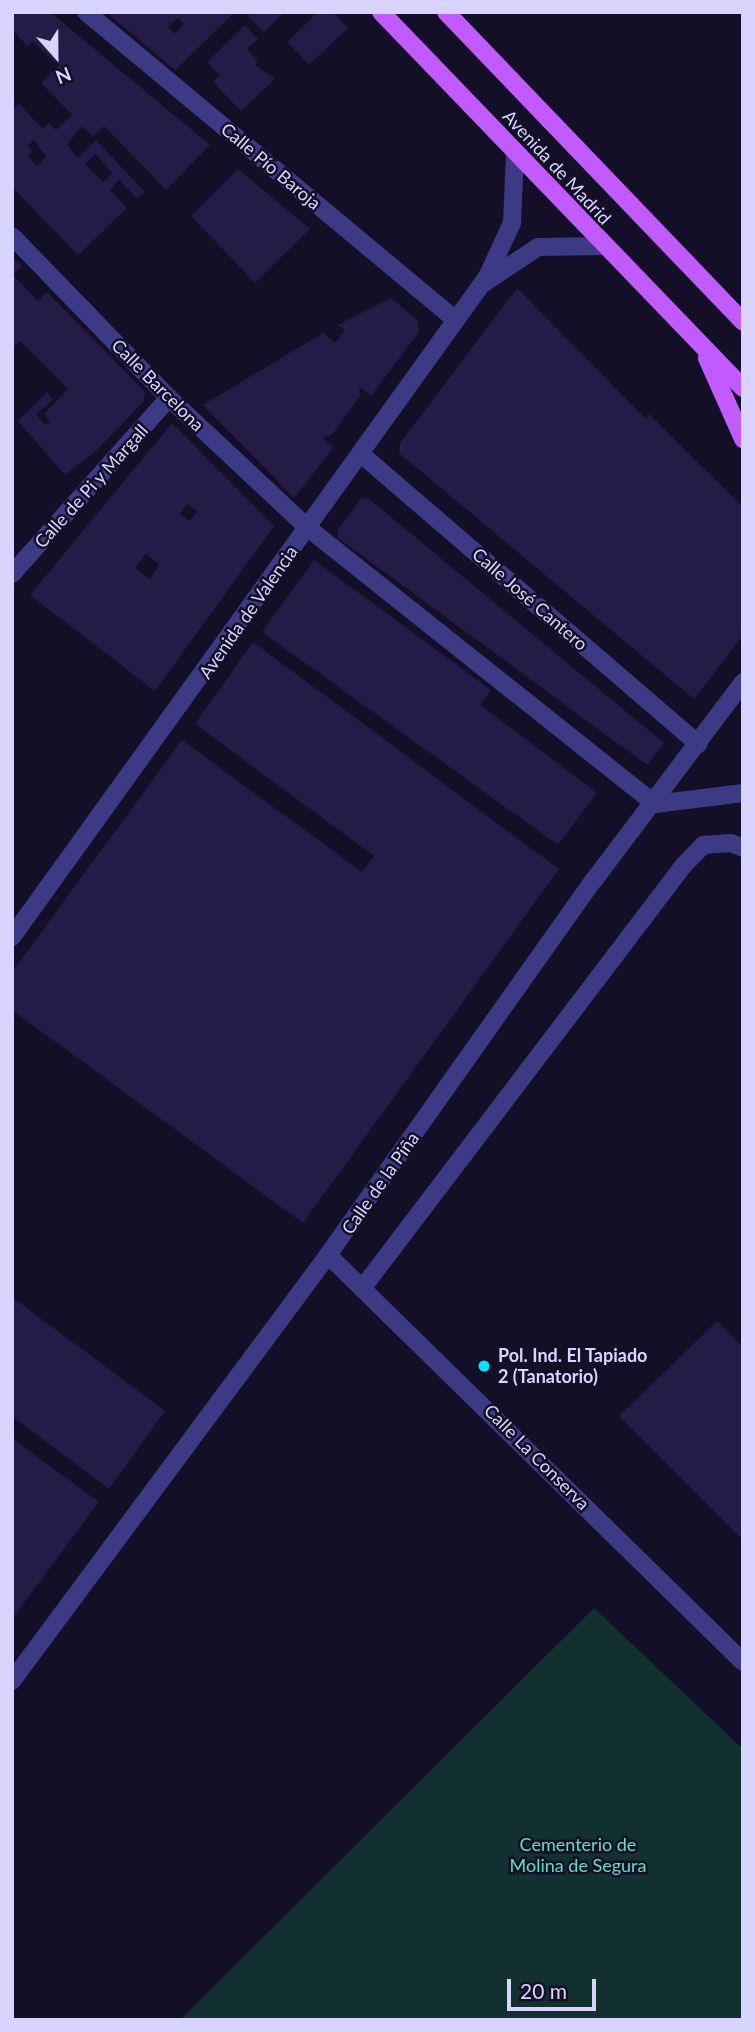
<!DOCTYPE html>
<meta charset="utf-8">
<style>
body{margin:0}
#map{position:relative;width:755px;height:2032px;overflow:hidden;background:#130f26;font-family:Lato,sans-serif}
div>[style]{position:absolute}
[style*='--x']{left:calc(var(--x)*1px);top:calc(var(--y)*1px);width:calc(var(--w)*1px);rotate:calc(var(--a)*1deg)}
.green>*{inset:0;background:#12302f}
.building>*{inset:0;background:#241b47}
.pedestrian>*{height:18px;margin:-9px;padding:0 9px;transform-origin:9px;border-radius:9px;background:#3d3a85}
.minor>*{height:18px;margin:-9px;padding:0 9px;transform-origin:9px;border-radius:9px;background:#3d3a85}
.primary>*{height:18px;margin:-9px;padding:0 9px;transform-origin:9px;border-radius:9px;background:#c25bff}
.dots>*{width:19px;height:19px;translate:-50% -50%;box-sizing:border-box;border:4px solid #130f26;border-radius:50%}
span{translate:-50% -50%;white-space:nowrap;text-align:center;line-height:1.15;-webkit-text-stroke:5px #130f26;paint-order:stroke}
.street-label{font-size:18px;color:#d9d4ff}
.poi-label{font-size:18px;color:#d9d4ff;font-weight:700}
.left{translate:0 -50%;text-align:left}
.park-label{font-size:18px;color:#5fe0c0}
.frame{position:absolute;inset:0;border:14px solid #d9d4ff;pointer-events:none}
.north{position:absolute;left:21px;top:21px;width:70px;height:70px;-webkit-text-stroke:5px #130f26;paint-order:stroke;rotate:159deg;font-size:19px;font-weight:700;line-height:28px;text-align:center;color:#d9d4ff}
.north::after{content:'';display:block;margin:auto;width:24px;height:32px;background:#d9d4ff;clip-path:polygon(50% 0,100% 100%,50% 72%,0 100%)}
.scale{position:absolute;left:507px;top:1979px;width:89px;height:32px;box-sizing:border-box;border:4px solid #d9d4ff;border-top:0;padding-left:9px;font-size:21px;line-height:24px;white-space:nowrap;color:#d9d4ff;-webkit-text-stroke:5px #130f26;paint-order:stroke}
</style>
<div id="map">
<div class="green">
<div style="clip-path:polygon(594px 1608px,743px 1749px,743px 2020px,180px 2020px)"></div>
</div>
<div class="building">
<div style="clip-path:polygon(evenodd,12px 12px,50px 12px,210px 145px,166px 190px,104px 126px,93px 137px,82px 126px,67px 145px,78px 158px,96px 140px,145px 192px,137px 198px,119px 180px,110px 190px,127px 208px,78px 255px,12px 187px,12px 110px,19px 104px,43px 129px,49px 123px,56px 130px,72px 115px,41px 83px,59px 65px,32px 41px,27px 46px,12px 29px,12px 12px,34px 140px,46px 157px,37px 166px,28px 156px,33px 152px,27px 146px,34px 140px,12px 12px,95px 154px,113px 173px,103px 182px,85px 164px,95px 154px)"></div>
<div style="clip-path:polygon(evenodd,106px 12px,232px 12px,233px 14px,175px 70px,106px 12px,178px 18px,184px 24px,175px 34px,168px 27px,178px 18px)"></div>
<div style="clip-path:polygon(251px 12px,285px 12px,264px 32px,248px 16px)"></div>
<div style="clip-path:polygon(318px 12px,333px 12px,348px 28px,309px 65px,287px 42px)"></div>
<div style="clip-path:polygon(245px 25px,258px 39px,247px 49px,258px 61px,255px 65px,275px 79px,241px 111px,213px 82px,220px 75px,207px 62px)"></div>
<div style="clip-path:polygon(238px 169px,310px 229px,255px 283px,191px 216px)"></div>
<div style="clip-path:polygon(12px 256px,22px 266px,13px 275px,38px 301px,47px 292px,145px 392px,144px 401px,97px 450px,65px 475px,18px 421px,47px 392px,53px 400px,36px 414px,45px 425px,50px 422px,44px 414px,68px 389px,20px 341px,12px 348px)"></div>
<div style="clip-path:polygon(517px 288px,646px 419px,649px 414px,743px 507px,743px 635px,694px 699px,399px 453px,400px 443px)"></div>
<div style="clip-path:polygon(391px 298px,418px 321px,419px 332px,371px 396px,359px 387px,360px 396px,332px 435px,322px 438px,334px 447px,294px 498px,203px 405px,323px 333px,335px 343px,345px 330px,338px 325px)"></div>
<div style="clip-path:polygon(evenodd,172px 423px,274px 526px,155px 691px,30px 595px,172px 423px,187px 504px,197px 511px,190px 521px,180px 514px,187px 504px,172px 423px,146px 553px,159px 565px,150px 579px,135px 568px,146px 553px)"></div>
<div style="clip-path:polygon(368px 498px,664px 743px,647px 765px,338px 538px,337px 531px,361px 499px)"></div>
<div style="clip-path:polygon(314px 560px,491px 690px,480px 705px,597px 793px,558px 845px,262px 632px)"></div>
<div style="clip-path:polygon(253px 642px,559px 869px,303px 1223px,12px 1010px,12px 972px,182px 740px,362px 872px,374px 856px,195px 724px)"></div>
<div style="clip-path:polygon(12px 1297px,165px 1411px,109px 1489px,12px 1416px)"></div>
<div style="clip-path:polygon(717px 1321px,743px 1347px,743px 1540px,619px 1416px)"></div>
<div style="clip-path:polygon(12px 1438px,99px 1502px,12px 1619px)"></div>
</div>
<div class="pedestrian">
<div style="--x:308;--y:528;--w:443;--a:38.5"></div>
</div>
<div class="minor">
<div style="--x:86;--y:12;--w:481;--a:39.8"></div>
<div style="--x:12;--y:236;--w:226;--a:45.9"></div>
<div style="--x:169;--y:398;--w:190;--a:43.1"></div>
<div style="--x:484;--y:283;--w:65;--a:-33.7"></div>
<div style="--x:538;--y:247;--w:65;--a:-0.9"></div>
<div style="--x:361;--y:454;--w:445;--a:40.7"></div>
<div style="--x:12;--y:574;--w:236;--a:-48.3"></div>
<div style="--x:655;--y:804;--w:89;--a:-7.1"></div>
<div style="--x:12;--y:937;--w:813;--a:-54.26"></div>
<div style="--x:487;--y:277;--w:60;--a:-65.2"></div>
<div style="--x:512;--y:223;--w:70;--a:-87.5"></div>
<div style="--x:328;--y:1255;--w:581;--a:44.44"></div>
<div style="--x:364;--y:1286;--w:527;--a:-52.78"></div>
<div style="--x:683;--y:866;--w:29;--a:-46"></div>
<div style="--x:703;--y:845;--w:28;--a:-4"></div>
<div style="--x:731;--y:843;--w:13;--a:23"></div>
<div style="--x:12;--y:1681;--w:530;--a:-53.43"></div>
<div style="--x:328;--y:1255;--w:460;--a:-54.7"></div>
<div style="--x:594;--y:880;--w:248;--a:-53"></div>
</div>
<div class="primary">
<div style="--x:381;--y:12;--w:522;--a:46.09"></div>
<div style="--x:446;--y:12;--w:429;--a:46.2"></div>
<div style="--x:707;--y:358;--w:89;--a:66"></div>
</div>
<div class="dots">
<div style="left:484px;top:1366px;background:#00e5ff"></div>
</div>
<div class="street-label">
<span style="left:271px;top:166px;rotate:40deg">Calle Pío Baroja</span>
<span style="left:557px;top:167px;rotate:47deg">Avenida de Madrid</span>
<span style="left:158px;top:385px;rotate:45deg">Calle Barcelona</span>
<span style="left:91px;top:486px;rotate:-48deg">Calle de Pi y Margall</span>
<span style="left:530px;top:599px;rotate:41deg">Calle José Cantero</span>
<span style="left:248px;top:612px;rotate:-55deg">Avenida de Valencia</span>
<span style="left:380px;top:1183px;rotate:-55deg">Calle de la Piña</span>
<span style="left:537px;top:1457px;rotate:45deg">Calle La Conserva</span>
</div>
<div class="poi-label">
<span class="left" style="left:498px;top:1366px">Pol. Ind. El Tapiado<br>2 (Tanatorio)</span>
</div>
<div class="park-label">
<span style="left:578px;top:1855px">Cementerio de<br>Molina de Segura</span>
</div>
<div class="frame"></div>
<div class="north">N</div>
<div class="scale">20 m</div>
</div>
